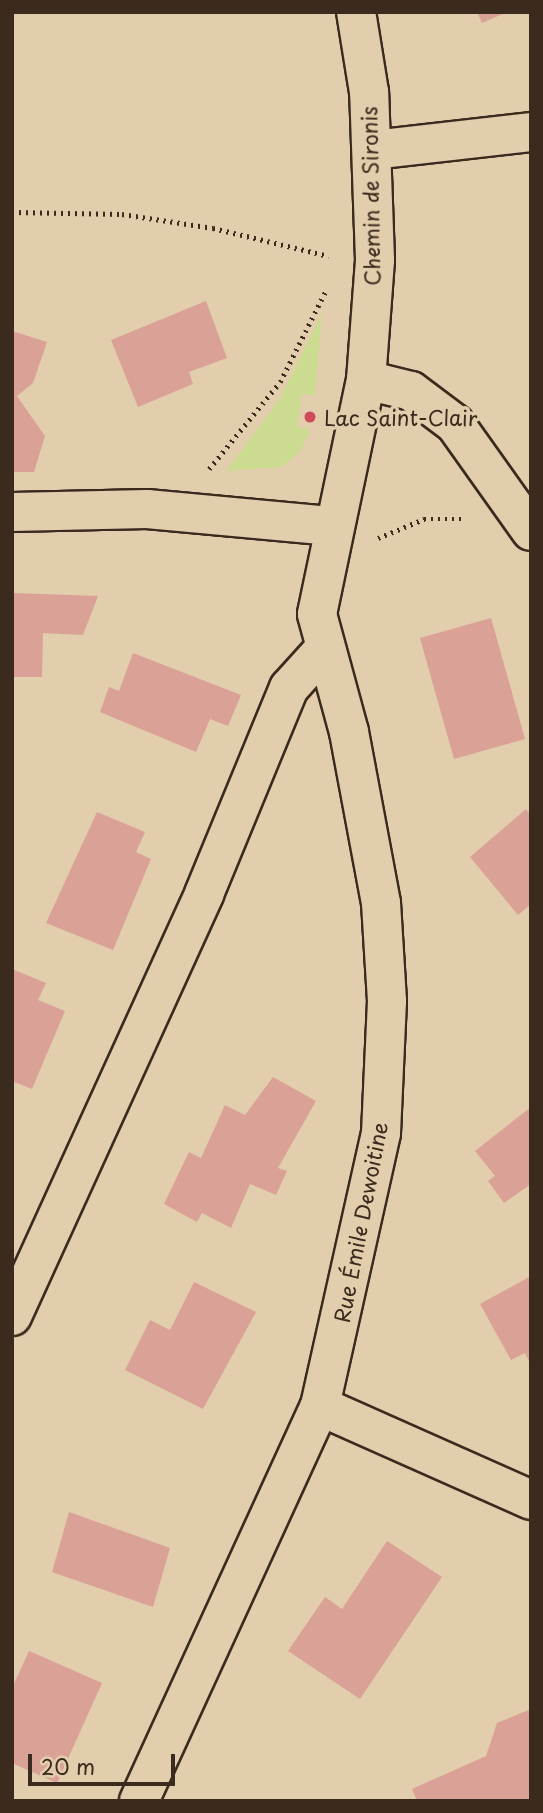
<!DOCTYPE html>
<meta charset="utf-8">
<style>
body{margin:0}
#map{position:relative;width:543px;height:1813px;overflow:hidden;background:#e2cdac;font-family:"Playpen Sans",sans-serif}
div>[style]{position:absolute}
[style*='--x']{left:calc(var(--x)*1px);top:calc(var(--y)*1px);width:calc(var(--w)*1px);rotate:calc(var(--a)*1deg)}
.green>*{inset:0;background:#cbdc90}
.building>*{inset:0;background:#daa197}
.path>*{height:4.5px;margin-top:-2.25px;transform-origin:0;background:repeating-linear-gradient(90deg,#3b2a1e 0 2px,transparent 0 7px)}
.roads{filter:drop-shadow(2px 0 #3b2a1e) drop-shadow(-2px 0 #3b2a1e) drop-shadow(0 2px #3b2a1e) drop-shadow(0 -2px #3b2a1e)}
.minor>*{height:38px;margin:-19px;padding:0 19px;transform-origin:19px;border-radius:19px;background:#e2cdac}
.dots>*{width:19px;height:19px;translate:-50% -50%;box-sizing:border-box;border:4px solid #e2cdac;border-radius:50%}
span{translate:-50% -50%;white-space:nowrap;text-align:center;line-height:1.15;-webkit-text-stroke:7px #e2cdac;paint-order:stroke}
.street-label{font-size:21px;color:#3b2a1e}
.poi-label{font-size:21px;color:#3b2a1e}
.left{translate:0 -50%;text-align:left}
.frame{position:absolute;inset:0;border:14px solid #3b2a1e;pointer-events:none}
.scale{position:absolute;left:28px;top:1754px;width:147px;height:32px;box-sizing:border-box;border:4px solid #3b2a1e;border-top:0;padding-left:9px;font-size:21px;line-height:24px;white-space:nowrap;color:#3b2a1e;-webkit-text-stroke:5px #e2cdac;paint-order:stroke}
</style>
<div id="map">
<div class="green">
<div style="clip-path:polygon(322px 313px,315px 395px,302px 394px,297px 427px,310px 430px,300px 452px,281px 467px,226px 471px,280px 399px)"></div>
</div>
<div class="building">
<div style="clip-path:polygon(477px 12px,507px 12px,482px 23px)"></div>
<div style="clip-path:polygon(206px 301px,227px 358px,189px 372px,193px 384px,138px 407px,111px 340px)"></div>
<div style="clip-path:polygon(12px 331px,47px 342px,33px 383px,17px 396px,45px 436px,34px 472px,12px 472px)"></div>
<div style="clip-path:polygon(12px 593px,98px 596px,83px 635px,43px 633px,42px 677px,12px 677px)"></div>
<div style="clip-path:polygon(491px 618px,525px 739px,454px 759px,420px 638px)"></div>
<div style="clip-path:polygon(133px 653px,241px 695px,228px 726px,210px 719px,196px 752px,100px 712px,109px 687px,119px 691px)"></div>
<div style="clip-path:polygon(526px 809px,531px 816px,531px 904px,518px 915px,470px 857px)"></div>
<div style="clip-path:polygon(97px 812px,145px 832px,136px 852px,151px 859px,113px 950px,46px 923px)"></div>
<div style="clip-path:polygon(12px 969px,46px 983px,38px 1000px,65px 1011px,32px 1089px,12px 1081px)"></div>
<div style="clip-path:polygon(273px 1077px,316px 1101px,278px 1168px,287px 1171px,276px 1195px,250px 1184px,231px 1228px,202px 1213px,197px 1222px,164px 1204px,189px 1152px,201px 1158px,225px 1105px,245px 1115px)"></div>
<div style="clip-path:polygon(531px 1107px,531px 1184px,504px 1203px,488px 1181px,495px 1176px,475px 1151px)"></div>
<div style="clip-path:polygon(531px 1276px,531px 1365px,525px 1353px,511px 1360px,480px 1304px)"></div>
<div style="clip-path:polygon(194px 1282px,256px 1312px,203px 1409px,125px 1370px,150px 1320px,170px 1330px)"></div>
<div style="clip-path:polygon(69px 1512px,170px 1548px,153px 1607px,52px 1572px)"></div>
<div style="clip-path:polygon(387px 1541px,442px 1577px,360px 1699px,288px 1651px,325px 1597px,342px 1609px)"></div>
<div style="clip-path:polygon(29px 1651px,102px 1683px,57px 1783px,12px 1763px,12px 1688px)"></div>
<div style="clip-path:polygon(531px 1709px,531px 1801px,417px 1801px,412px 1789px,486px 1756px,497px 1723px)"></div>
</div>
<div class="path">
<div style="--x:12;--y:212;--w:110;--a:1"></div>
<div style="--x:122;--y:214;--w:92;--a:8.7"></div>
<div style="--x:213;--y:228;--w:119;--a:13.6"></div>
<div style="--x:209;--y:469;--w:112;--a:-50.8"></div>
<div style="--x:280;--y:382;--w:103;--a:-63.4"></div>
<div style="--x:378;--y:538;--w:50;--a:-22.4"></div>
<div style="--x:424;--y:519;--w:42;--a:0"></div>
</div>
<div class="roads">
<div class="minor">
<div style="--x:373;--y:150;--w:159;--a:-6.5"></div>
<div style="--x:366;--y:380;--w:46;--a:13.7"></div>
<div style="--x:411;--y:391;--w:55;--a:36.9"></div>
<div style="--x:455;--y:424;--w:131;--a:54.6"></div>
<div style="--x:12;--y:512;--w:135;--a:-1.3"></div>
<div style="--x:147;--y:509;--w:186;--a:5.3"></div>
<div style="--x:12;--y:1316;--w:464;--a:-65.5"></div>
<div style="--x:204;--y:894;--w:223;--a:-67.6"></div>
<div style="--x:289;--y:688;--w:54;--a:-48"></div>
<div style="--x:320;--y:1406;--w:231;--a:24"></div>
<div style="--x:139;--y:1801;--w:434;--a:-65.4"></div>
<div style="--x:320;--y:1406;--w:280;--a:-77.4"></div>
<div style="--x:381;--y:1133;--w:132;--a:-87.4"></div>
<div style="--x:387;--y:1001;--w:98;--a:-93.5"></div>
<div style="--x:381;--y:903;--w:174;--a:-100.6"></div>
<div style="--x:349;--y:732;--w:122;--a:-105.2"></div>
<div style="--x:317;--y:614;--w:239;--a:-78.2"></div>
<div style="--x:366;--y:380;--w:120;--a:-85.7"></div>
<div style="--x:375;--y:260;--w:168;--a:-92"></div>
<div style="--x:369;--y:92;--w:81;--a:-99.2"></div>
</div>
</div>
<div class="dots">
<div style="left:310px;top:417px;background:#d1495b"></div>
</div>
<div class="street-label">
<span style="left:370px;top:196px;rotate:-91deg">Chemin de Sironis</span>
<span style="left:360px;top:1222px;rotate:-79deg">Rue Émile Dewoitine</span>
</div>
<div class="poi-label">
<span class="left" style="left:324px;top:417px">Lac Saint-Clair</span>
</div>
<div class="frame"></div>
<div class="scale">20 m</div>
</div>
